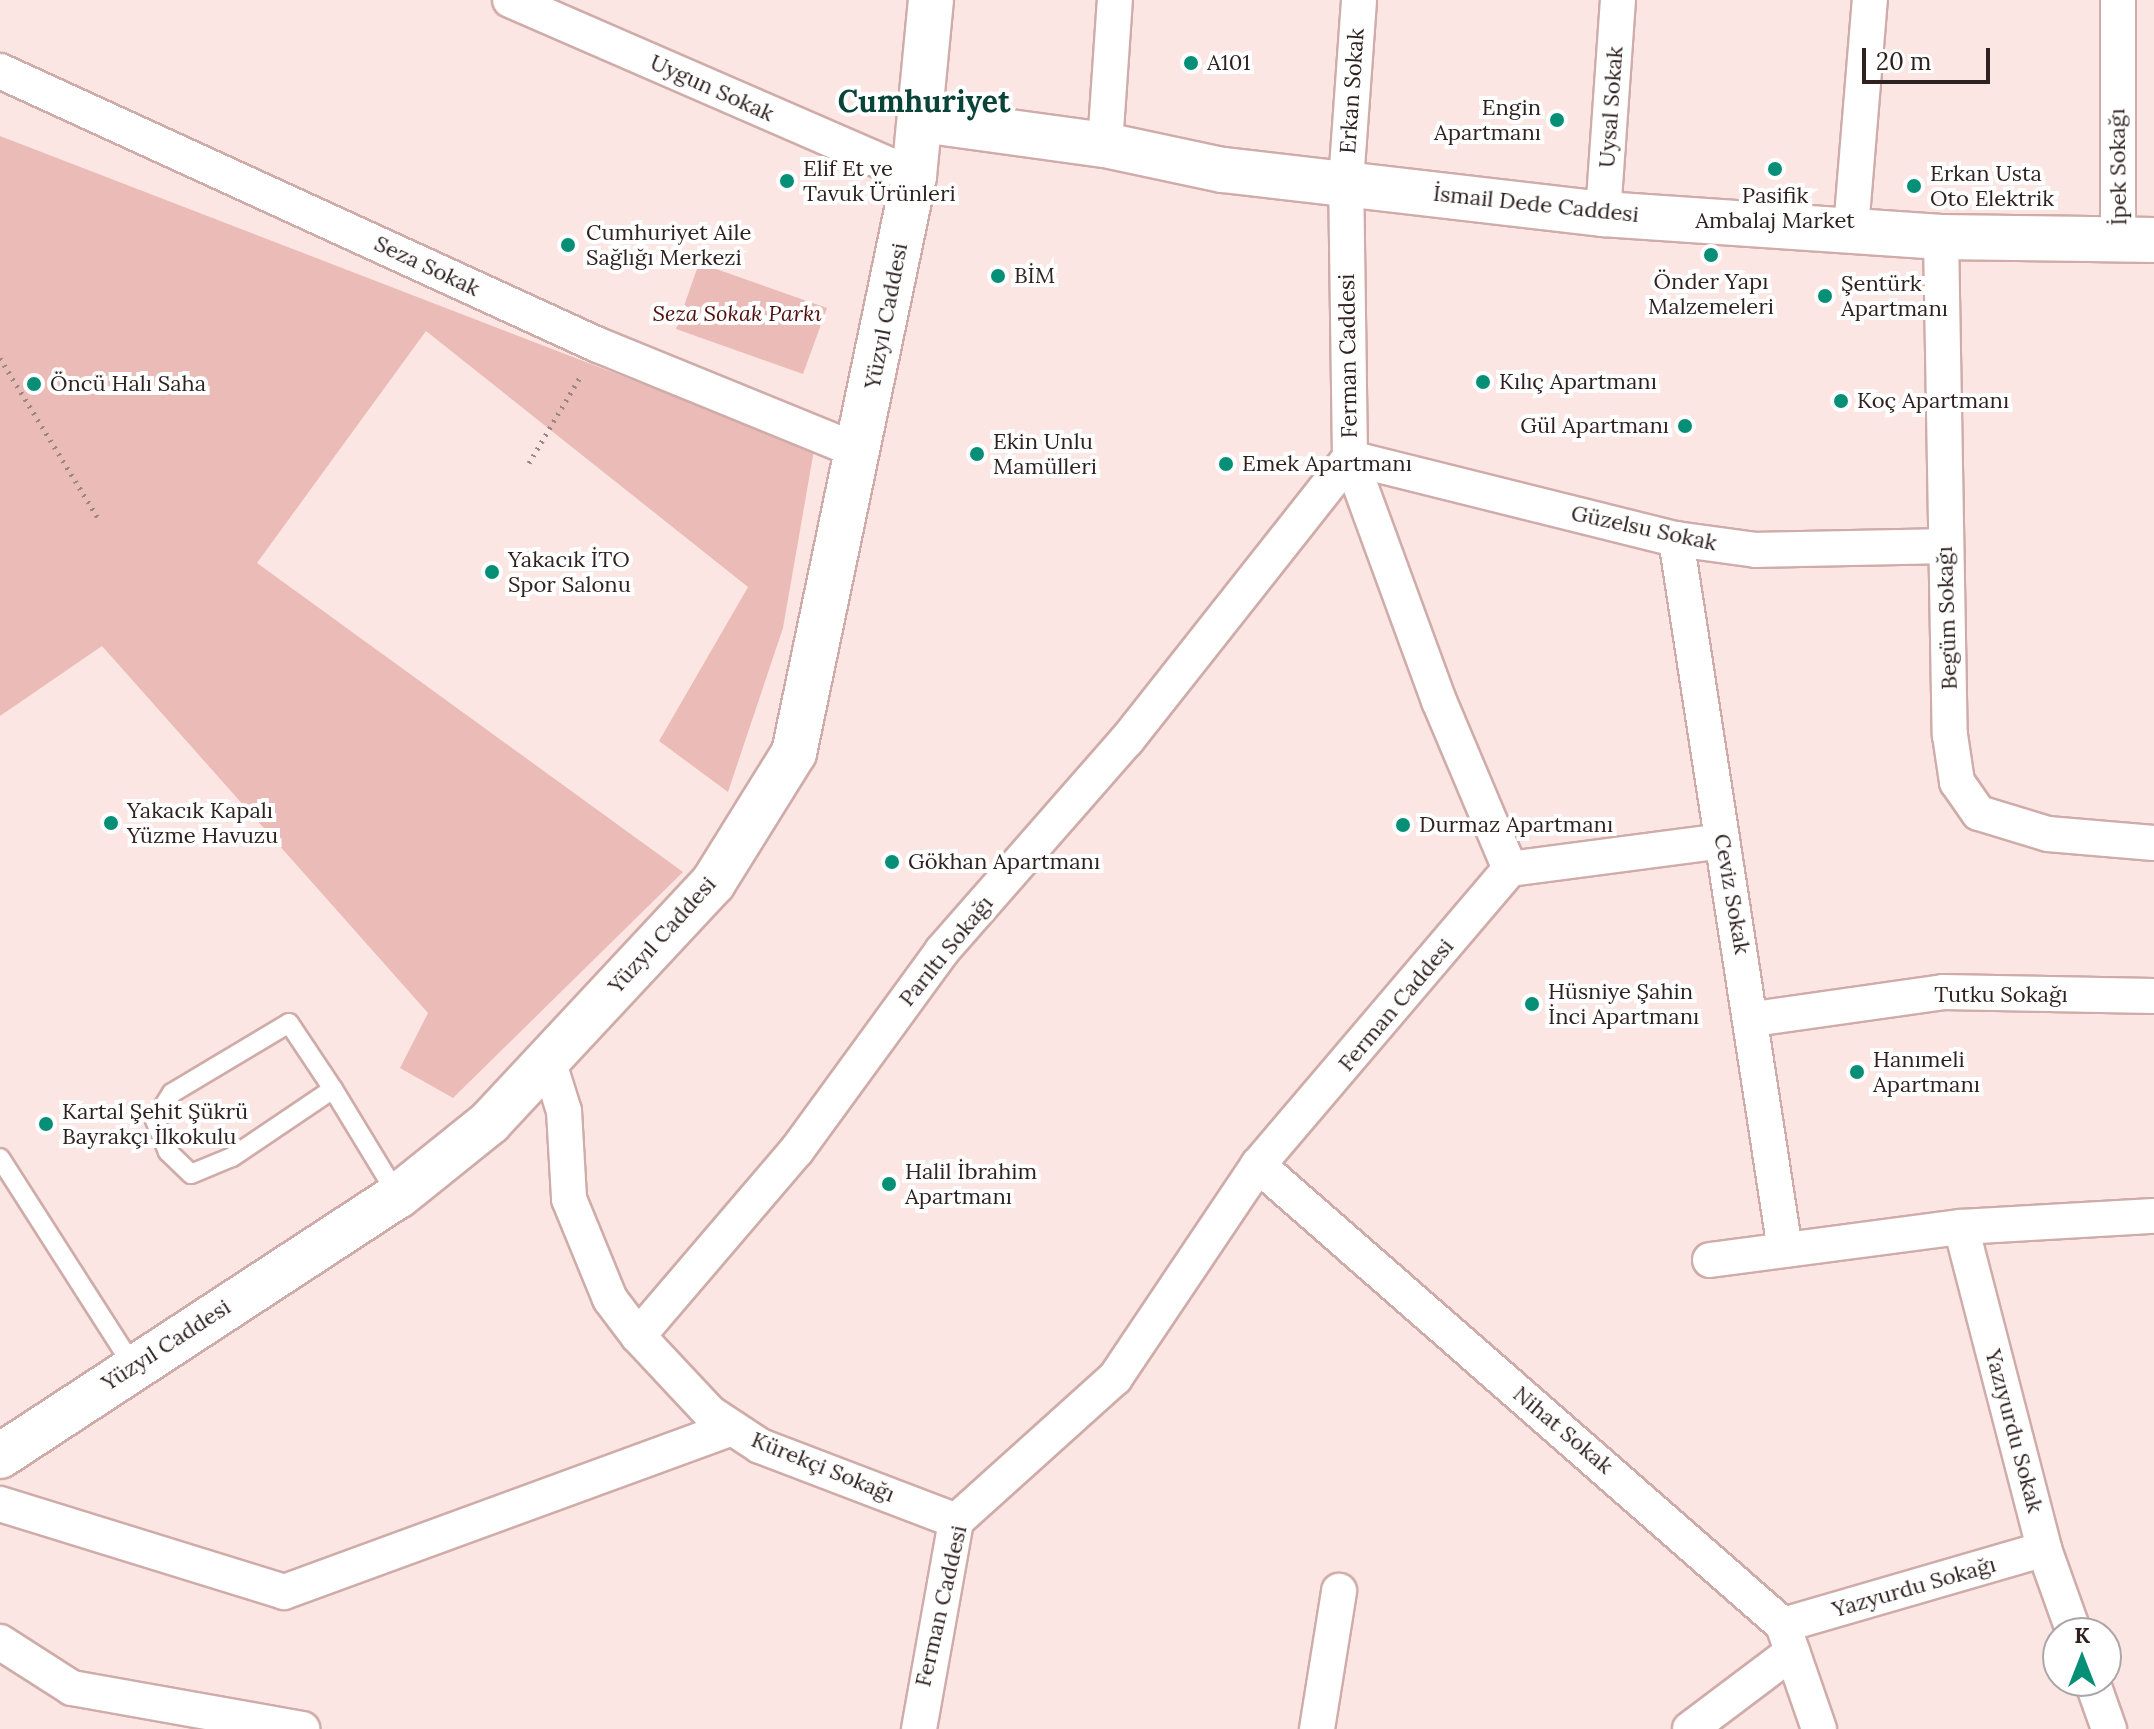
<!DOCTYPE html>
<meta charset="utf-8">
<style>
body{margin:0}
#map{position:relative;width:2154px;height:1729px;overflow:hidden;background:#fce6e3;font-family:Lora,serif}
div>[style]{position:absolute}
[style*='--x']{left:calc(var(--x)*1px);top:calc(var(--y)*1px);width:calc(var(--w)*1px);rotate:calc(var(--a)*1deg)}
.green>*{inset:0;background:#ebbcb7}
.path>*{height:5px;margin-top:-2.5px;transform-origin:0;background:repeating-linear-gradient(90deg,#9a8785 0 2px,transparent 0 8px)}
.roads{filter:drop-shadow(2px 0 #cfaca9) drop-shadow(-2px 0 #cfaca9) drop-shadow(0 2px #cfaca9) drop-shadow(0 -2px #cfaca9)}
.lane>*{height:18px;margin:-9px;padding:0 9px;transform-origin:9px;border-radius:9px;background:#fff}
.street>*{height:34px;margin:-17px;padding:0 17px;transform-origin:17px;border-radius:17px;background:#fff}
.secondary>*{height:44px;margin:-22px;padding:0 22px;transform-origin:22px;border-radius:22px;background:#fff}
.dots>*{width:22px;height:22px;translate:-50% -50%;box-sizing:border-box;border:4px solid #fff;border-radius:50%}
span{translate:-50% -50%;white-space:nowrap;text-align:center;line-height:1.15;-webkit-text-stroke:8px #fff;paint-order:stroke}
.poi-label{font-size:22px;color:#2f2120}
.left{translate:0 -50%;text-align:left}
.right{translate:-100% -50%;text-align:right}
.street-label{font-size:22px;color:#2f2120}
.park-label{font-size:22px;color:#511111;font-style:italic}
.district-label{font-size:30px;color:#0a4337;font-weight:700}
.north{position:absolute;left:2042px;top:1617px;width:80px;height:80px;box-sizing:border-box;background:#fff;border:2px solid #aca6a6;border-radius:50%;rotate:0deg;font-size:22px;font-weight:700;line-height:32px;text-align:center;color:#2f2120}
.north::after{content:'';display:block;margin:auto;width:28px;height:36px;background:#068f77;clip-path:polygon(50% 0,100% 100%,50% 72%,0 100%)}
.scale{position:absolute;left:1862px;top:48px;width:128px;height:36px;box-sizing:border-box;border:4px solid #2f2120;border-top:0;padding-left:10px;font-size:24px;line-height:28px;white-space:nowrap;color:#2f2120;-webkit-text-stroke:6px #fff;paint-order:stroke}
</style>
<div id="map">
<div class="green">
<div style="clip-path:polygon(0 136px,814px 450px,783px 628px,728px 792px,659px 741px,748px 587px,426px 331px,257px 563px,683px 872px,453px 1098px,400px 1068px,428px 1013px,102px 646px,0 716px)"></div>
<div style="clip-path:polygon(699px 263px,827px 308px,803px 374px,676px 329px)"></div>
</div>
<div class="path">
<div style="--x:0;--y:358;--w:188;--a:58.5"></div>
<div style="--x:529;--y:463;--w:100;--a:-59.3"></div>
</div>
<div class="roads">
<div class="lane">
<div style="--x:333;--y:1089;--w:122;--a:146"></div>
<div style="--x:232;--y:1157;--w:44;--a:157.5"></div>
<div style="--x:191;--y:1174;--w:32;--a:-136"></div>
<div style="--x:168;--y:1152;--w:35;--a:-112"></div>
<div style="--x:155;--y:1120;--w:32;--a:-58"></div>
<div style="--x:172;--y:1093;--w:136;--a:-30.9"></div>
<div style="--x:289;--y:1023;--w:79;--a:56.3"></div>
<div style="--x:333;--y:1089;--w:125;--a:58.7"></div>
<div style="--x:0;--y:1158;--w:247;--a:57.4"></div>
</div>
<div class="street">
<div style="--x:510;--y:0;--w:441;--a:23.5"></div>
<div style="--x:2118;--y:0;--w:238;--a:90"></div>
<div style="--x:0;--y:71;--w:658;--a:24.62"></div>
<div style="--x:598;--y:345;--w:281;--a:22.2"></div>
<div style="--x:1105;--y:145;--w:145;--a:-86.1"></div>
<div style="--x:1603;--y:214;--w:215;--a:-86"></div>
<div style="--x:1851;--y:229;--w:230;--a:-85.3"></div>
<div style="--x:1941;--y:237;--w:498;--a:89"></div>
<div style="--x:1950;--y:735;--w:48;--a:81.5"></div>
<div style="--x:1957;--y:782;--w:38;--a:55"></div>
<div style="--x:1979;--y:813;--w:72;--a:16.9"></div>
<div style="--x:2048;--y:834;--w:106;--a:4.9"></div>
<div style="--x:1676;--y:539;--w:719;--a:81.28"></div>
<div style="--x:1510;--y:869;--w:214;--a:-7.5"></div>
<div style="--x:1754;--y:1019;--w:191;--a:-8.1"></div>
<div style="--x:1943;--y:992;--w:211;--a:1.1"></div>
<div style="--x:548;--y:1060;--w:53;--a:72.6"></div>
<div style="--x:564;--y:1111;--w:88;--a:86.7"></div>
<div style="--x:569;--y:1199;--w:108;--a:67.7"></div>
<div style="--x:610;--y:1299;--w:46;--a:52.9"></div>
<div style="--x:638;--y:1336;--w:105;--a:46.9"></div>
<div style="--x:710;--y:1413;--w:60;--a:33.4"></div>
<div style="--x:760;--y:1446;--w:210;--a:20.9"></div>
<div style="--x:1258;--y:1165;--w:698;--a:41.22"></div>
<div style="--x:1783;--y:1625;--w:110;--a:70.9"></div>
<div style="--x:1961;--y:1227;--w:333;--a:75.5"></div>
<div style="--x:2044;--y:1549;--w:89;--a:70.3"></div>
<div style="--x:1710;--y:1260;--w:253;--a:-7.5"></div>
<div style="--x:1961;--y:1227;--w:193;--a:-3.3"></div>
<div style="--x:638;--y:1336;--w:245;--a:-49.5"></div>
<div style="--x:797;--y:1150;--w:246;--a:-53.9"></div>
<div style="--x:942;--y:951;--w:281;--a:-48.8"></div>
<div style="--x:1127;--y:740;--w:360;--a:-51.7"></div>
<div style="--x:1350;--y:458;--w:336;--a:14"></div>
<div style="--x:1676;--y:539;--w:81;--a:7.8"></div>
<div style="--x:1756;--y:550;--w:189;--a:-1.2"></div>
<div style="--x:0;--y:1504;--w:297;--a:17.2"></div>
<div style="--x:284;--y:1592;--w:477;--a:-20.1"></div>
<div style="--x:1783;--y:1625;--w:272;--a:-16.2"></div>
<div style="--x:0;--y:1642;--w:85;--a:32.6"></div>
<div style="--x:72;--y:1688;--w:234;--a:10.1"></div>
<div style="--x:2092;--y:1681;--w:51;--a:70.5"></div>
<div style="--x:919;--y:1729;--w:211;--a:-79.9"></div>
<div style="--x:956;--y:1521;--w:214;--a:-42"></div>
<div style="--x:1115;--y:1378;--w:257;--a:-56.1"></div>
<div style="--x:1258;--y:1165;--w:389;--a:-49.6"></div>
<div style="--x:1510;--y:869;--w:182;--a:-112.9"></div>
<div style="--x:1439;--y:701;--w:259;--a:-110.1"></div>
<div style="--x:1350;--y:458;--w:276;--a:-90.8"></div>
<div style="--x:1346;--y:182;--w:182;--a:-85.9"></div>
<div style="--x:1317;--y:1729;--w:140;--a:-80.9"></div>
<div style="--x:1690;--y:1729;--w:128;--a:-37"></div>
</div>
<div class="secondary">
<div style="--x:922;--y:120;--w:185;--a:7.8"></div>
<div style="--x:1105;--y:145;--w:121;--a:12"></div>
<div style="--x:1223;--y:170;--w:383;--a:6.6"></div>
<div style="--x:1603;--y:214;--w:339;--a:3.9"></div>
<div style="--x:1941;--y:237;--w:213;--a:0.8"></div>
<div style="--x:0;--y:1456;--w:475;--a:-33.2"></div>
<div style="--x:398;--y:1196;--w:118;--a:-38.8"></div>
<div style="--x:490;--y:1122;--w:327;--a:-47"></div>
<div style="--x:713;--y:883;--w:153;--a:-58.1"></div>
<div style="--x:794;--y:753;--w:589;--a:-78.25"></div>
<div style="--x:914;--y:176;--w:177;--a:-84.5"></div>
</div>
</div>
<div class="dots">
<div style="left:1191px;top:63px;background:#068f77"></div>
<div style="left:1557px;top:120px;background:#068f77"></div>
<div style="left:1775px;top:169px;background:#068f77"></div>
<div style="left:787px;top:181px;background:#068f77"></div>
<div style="left:1914px;top:186px;background:#068f77"></div>
<div style="left:568px;top:245px;background:#068f77"></div>
<div style="left:1711px;top:255px;background:#068f77"></div>
<div style="left:998px;top:276px;background:#068f77"></div>
<div style="left:1825px;top:296px;background:#068f77"></div>
<div style="left:1483px;top:382px;background:#068f77"></div>
<div style="left:34px;top:384px;background:#068f77"></div>
<div style="left:1841px;top:401px;background:#068f77"></div>
<div style="left:1685px;top:426px;background:#068f77"></div>
<div style="left:977px;top:454px;background:#068f77"></div>
<div style="left:1226px;top:464px;background:#068f77"></div>
<div style="left:492px;top:572px;background:#068f77"></div>
<div style="left:111px;top:823px;background:#068f77"></div>
<div style="left:1403px;top:825px;background:#068f77"></div>
<div style="left:892px;top:862px;background:#068f77"></div>
<div style="left:1532px;top:1004px;background:#068f77"></div>
<div style="left:1857px;top:1072px;background:#068f77"></div>
<div style="left:46px;top:1124px;background:#068f77"></div>
<div style="left:889px;top:1184px;background:#068f77"></div>
</div>
<div class="poi-label">
<span class="left" style="left:1207px;top:63px">A101</span>
<span class="right" style="left:1541px;top:120px">Engin<br>Apartmanı</span>
<span class="left" style="left:803px;top:181px">Elif Et ve<br>Tavuk Ürünleri</span>
<span class="left" style="left:1930px;top:186px">Erkan Usta<br>Oto Elektrik</span>
<span style="left:1775px;top:208px">Pasifik<br>Ambalaj Market</span>
<span class="left" style="left:586px;top:245px">Cumhuriyet Aile<br>Sağlığı Merkezi</span>
<span class="left" style="left:1014px;top:276px">BİM</span>
<span style="left:1711px;top:294px">Önder Yapı<br>Malzemeleri</span>
<span class="left" style="left:1841px;top:296px">Şentürk<br>Apartmanı</span>
<span class="left" style="left:1499px;top:382px">Kılıç Apartmanı</span>
<span class="left" style="left:50px;top:384px">Öncü Halı Saha</span>
<span class="left" style="left:1857px;top:401px">Koç Apartmanı</span>
<span class="right" style="left:1669px;top:426px">Gül Apartmanı</span>
<span class="left" style="left:993px;top:454px">Ekin Unlu<br>Mamülleri</span>
<span class="left" style="left:1242px;top:464px">Emek Apartmanı</span>
<span class="left" style="left:508px;top:572px">Yakacık İTO<br>Spor Salonu</span>
<span class="left" style="left:127px;top:823px">Yakacık Kapalı<br>Yüzme Havuzu</span>
<span class="left" style="left:1419px;top:825px">Durmaz Apartmanı</span>
<span class="left" style="left:908px;top:862px">Gökhan Apartmanı</span>
<span class="left" style="left:1548px;top:1004px">Hüsniye Şahin<br>İnci Apartmanı</span>
<span class="left" style="left:1873px;top:1072px">Hanımeli<br>Apartmanı</span>
<span class="left" style="left:62px;top:1124px">Kartal Şehit Şükrü<br>Bayrakçı İlkokulu</span>
<span class="left" style="left:905px;top:1184px">Halil İbrahim<br>Apartmanı</span>
</div>
<div class="street-label">
<span style="left:712px;top:88px;rotate:24deg">Uygun Sokak</span>
<span style="left:1352px;top:91px;rotate:-86deg">Erkan Sokak</span>
<span style="left:1611px;top:107px;rotate:-86deg">Uysal Sokak</span>
<span style="left:2118px;top:167px;rotate:-91deg">İpek Sokağı</span>
<span style="left:1536px;top:204px;rotate:6deg">İsmail Dede Caddesi</span>
<span style="left:427px;top:266px;rotate:25deg">Seza Sokak</span>
<span style="left:886px;top:316px;rotate:-79deg">Yüzyıl Caddesi</span>
<span style="left:1348px;top:356px;rotate:-91deg">Ferman Caddesi</span>
<span style="left:1644px;top:528px;rotate:12deg">Güzelsu Sokak</span>
<span style="left:1947px;top:618px;rotate:-92deg">Begüm Sokağı</span>
<span style="left:1732px;top:894px;rotate:80deg">Ceviz Sokak</span>
<span style="left:662px;top:935px;rotate:-48deg">Yüzyıl Caddesi</span>
<span style="left:946px;top:951px;rotate:-51deg">Parıltı Sokağı</span>
<span style="left:2001px;top:995px">Tutku Sokağı</span>
<span style="left:1396px;top:1005px;rotate:-50deg">Ferman Caddesi</span>
<span style="left:166px;top:1345px;rotate:-33deg">Yüzyıl Caddesi</span>
<span style="left:1563px;top:1430px;rotate:40deg">Nihat Sokak</span>
<span style="left:2014px;top:1431px;rotate:75deg">Yazıyurdu Sokak</span>
<span style="left:823px;top:1467px;rotate:22deg">Kürekçi Sokağı</span>
<span style="left:1914px;top:1587px;rotate:-16deg">Yazyurdu Sokağı</span>
<span style="left:941px;top:1606px;rotate:-77deg">Ferman Caddesi</span>
</div>
<div class="park-label">
<span style="left:737px;top:314px">Seza Sokak Parkı</span>
</div>
<div class="district-label">
<span style="left:924px;top:101px">Cumhuriyet</span>
</div>
<div class="north">K</div>
<div class="scale">20 m</div>
</div>
